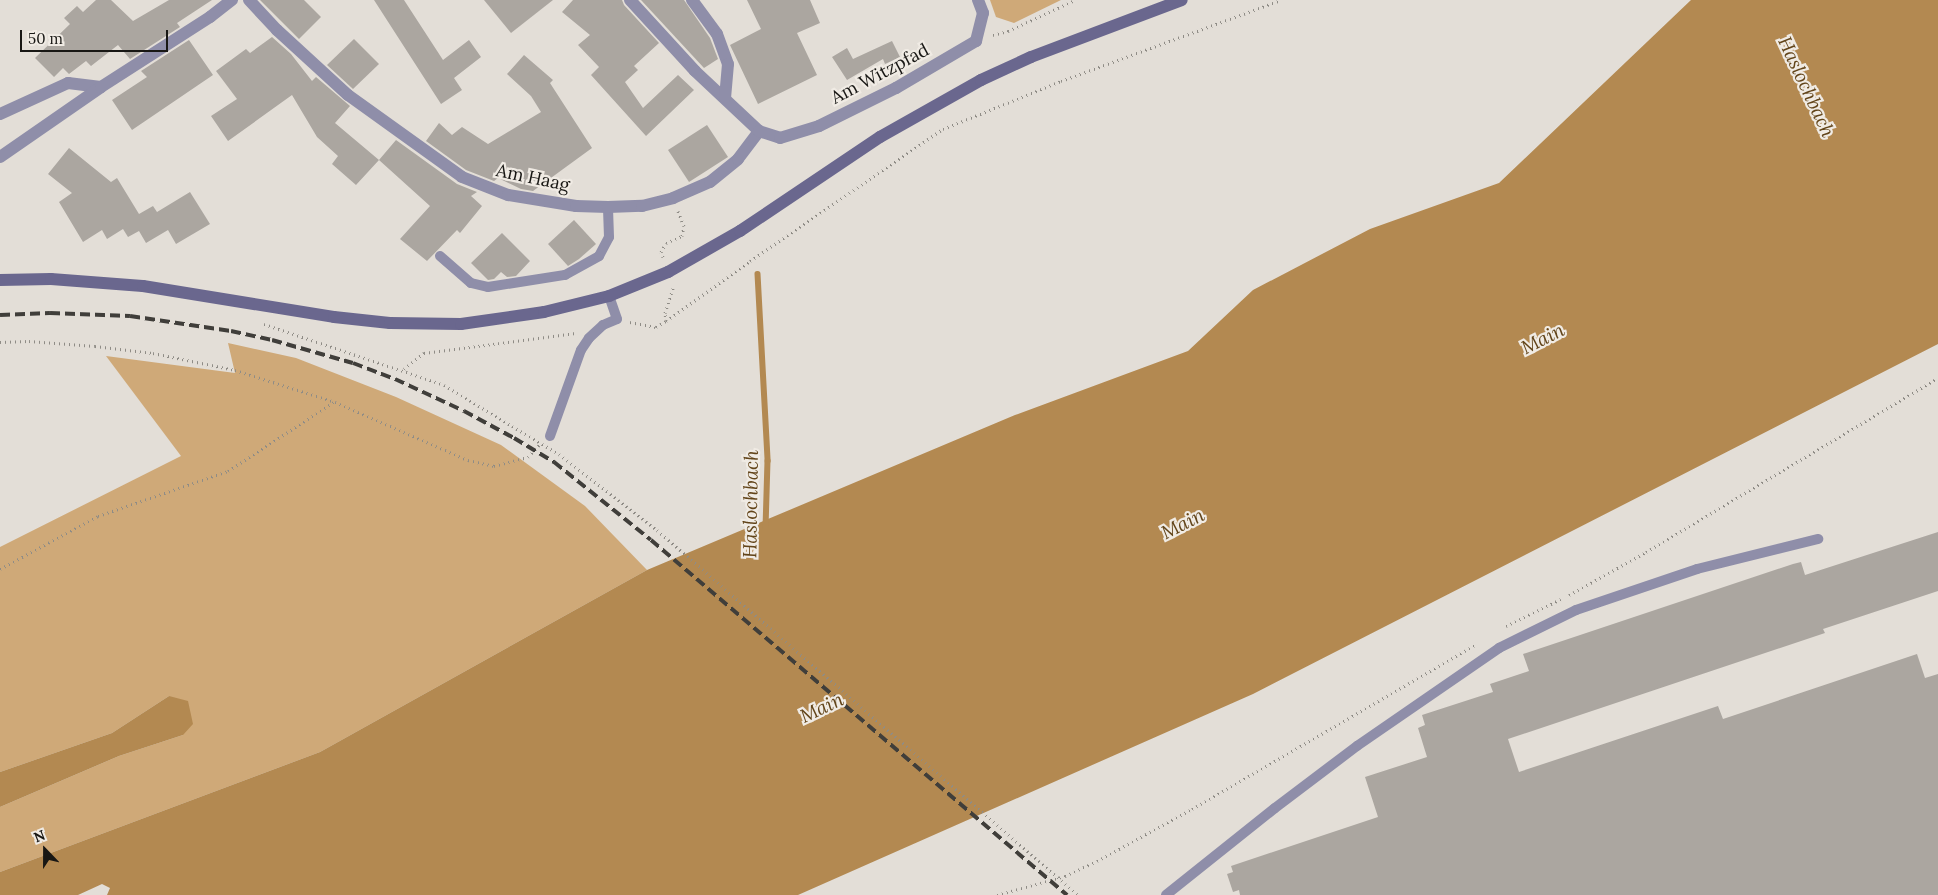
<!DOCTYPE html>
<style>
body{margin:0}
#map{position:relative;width:1938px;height:895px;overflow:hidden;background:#e3ded7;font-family:Lora,serif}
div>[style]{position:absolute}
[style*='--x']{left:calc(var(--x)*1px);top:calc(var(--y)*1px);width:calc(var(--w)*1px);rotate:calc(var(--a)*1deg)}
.green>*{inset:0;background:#cfa978}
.water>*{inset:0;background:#b38951}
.stream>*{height:5.5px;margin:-2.75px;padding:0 2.75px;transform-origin:2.75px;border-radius:2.75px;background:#b38951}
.building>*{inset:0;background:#aba6a0}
.path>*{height:3px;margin-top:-1.5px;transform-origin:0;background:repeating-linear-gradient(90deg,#8f8c86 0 1px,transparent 0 5px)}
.lane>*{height:10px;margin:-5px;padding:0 5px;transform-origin:5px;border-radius:5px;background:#8f8ea9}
.street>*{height:12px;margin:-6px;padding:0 6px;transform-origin:6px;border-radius:6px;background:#8f8ea9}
.secondary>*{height:12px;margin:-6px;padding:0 6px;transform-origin:6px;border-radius:6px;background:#6a678e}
.rail>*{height:4px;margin-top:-2px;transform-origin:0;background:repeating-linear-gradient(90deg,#403e3a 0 10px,transparent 0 15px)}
.path-bridge>*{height:3px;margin-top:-1.5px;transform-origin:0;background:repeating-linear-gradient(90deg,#8f8c86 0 1px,transparent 0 5px)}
span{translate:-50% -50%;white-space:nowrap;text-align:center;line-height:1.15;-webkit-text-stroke:4.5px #f0ebe4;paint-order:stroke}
.street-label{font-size:18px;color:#181714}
.water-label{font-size:19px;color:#624419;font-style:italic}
.north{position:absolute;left:20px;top:825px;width:50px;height:50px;-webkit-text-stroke:4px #f0ebe4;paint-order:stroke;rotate:338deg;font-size:14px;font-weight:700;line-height:20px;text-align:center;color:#181714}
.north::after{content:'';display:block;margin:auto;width:18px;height:22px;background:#181714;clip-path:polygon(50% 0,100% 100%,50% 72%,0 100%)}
.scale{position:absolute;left:20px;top:30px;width:148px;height:22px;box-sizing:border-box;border:2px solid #181714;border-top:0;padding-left:6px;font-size:15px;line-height:18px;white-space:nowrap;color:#181714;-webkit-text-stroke:4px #f0ebe4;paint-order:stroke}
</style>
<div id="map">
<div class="green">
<div style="clip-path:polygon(990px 0,1061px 0,1014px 23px,996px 17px)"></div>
<div style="clip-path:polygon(228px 343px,296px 358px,396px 397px,501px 445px,585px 506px,647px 570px,320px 752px,0 872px,0 807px,119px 756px,183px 735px,169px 696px,112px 733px,0 772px,0 547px,181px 456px,106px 356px,235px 373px)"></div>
</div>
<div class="water">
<div style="clip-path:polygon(1691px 0,1938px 0,1938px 344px,1253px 694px,798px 895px,107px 895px,110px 888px,102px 884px,78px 895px,0 895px,0 872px,320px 752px,647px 570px,1015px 415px,1188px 351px,1253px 290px,1370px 229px,1499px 183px)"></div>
<div style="clip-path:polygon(169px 696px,188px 701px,193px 724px,183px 735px,119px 756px,0 807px,0 772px,112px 733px)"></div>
</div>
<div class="stream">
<div style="--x:758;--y:274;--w:187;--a:86.9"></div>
<div style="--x:768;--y:461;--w:66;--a:91.7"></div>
</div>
<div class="building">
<div style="clip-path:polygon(96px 0,111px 0,133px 21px,169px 0,212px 0,177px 23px,180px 27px,130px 59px,118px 45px,91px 66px,86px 61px,69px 74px,63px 68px,54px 77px,35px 58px,70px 24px,64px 18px,77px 6px,83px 12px)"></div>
<div style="clip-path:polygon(260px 0,304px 0,321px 17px,299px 39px)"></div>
<div style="clip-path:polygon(374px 0,404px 0,443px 60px,469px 40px,481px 57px,454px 78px,462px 90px,441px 104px)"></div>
<div style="clip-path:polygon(484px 0,553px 0,511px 33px)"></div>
<div style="clip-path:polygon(573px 0,622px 0,624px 5px,659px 43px,634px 66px,638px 70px,625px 82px,643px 108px,678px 75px,694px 90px,646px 136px,591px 75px,599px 67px,578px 45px,590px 35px,562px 12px)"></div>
<div style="clip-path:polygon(641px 0,684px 0,710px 38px,718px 59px,704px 68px)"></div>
<div style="clip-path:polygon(747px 0,810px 0,820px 23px,797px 33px,817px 75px,758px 104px,730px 45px,761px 29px)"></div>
<div style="clip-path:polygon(272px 37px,291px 54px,312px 81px,316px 77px,350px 106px,335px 123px,379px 160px,356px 185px,332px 164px,338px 156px,317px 137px,292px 95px,228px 141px,211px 116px,237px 99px,216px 71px,246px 49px,250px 53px)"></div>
<div style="clip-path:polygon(354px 39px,379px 64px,353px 89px,327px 65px)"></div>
<div style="clip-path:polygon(189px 40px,213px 75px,132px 130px,112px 100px,147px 77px,141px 71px)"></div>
<div style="clip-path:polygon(892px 41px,900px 57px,885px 64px,883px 59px,847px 80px,832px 57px,847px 48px,853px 59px)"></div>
<div style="clip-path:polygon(524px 55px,553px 80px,550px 83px,592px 148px,533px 191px,521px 189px,498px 178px,494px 181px,466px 170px,426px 141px,439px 123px,452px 135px,462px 127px,488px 144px,541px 112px,531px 96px,507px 74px)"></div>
<div style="clip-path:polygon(707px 125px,728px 157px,689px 182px,668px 150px)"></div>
<div style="clip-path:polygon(396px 140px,457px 184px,477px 192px,471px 196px,482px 206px,460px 233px,457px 230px,427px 261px,400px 239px,430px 206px,379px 160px)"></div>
<div style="clip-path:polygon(69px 148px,111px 182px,117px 178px,139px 214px,153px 206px,157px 212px,190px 192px,210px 224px,176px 244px,168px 230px,146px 243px,139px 231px,128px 237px,123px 229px,107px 239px,102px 230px,83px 242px,59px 202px,72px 193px,48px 174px)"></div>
<div style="clip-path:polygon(574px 220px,596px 244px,579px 259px,568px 266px,548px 244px)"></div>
<div style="clip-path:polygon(502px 233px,530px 261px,516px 276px,507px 277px,501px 272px,494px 279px,488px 280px,471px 263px)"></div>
<div style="clip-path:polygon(1938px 532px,1938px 591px,1823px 629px,1825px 633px,1508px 739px,1519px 772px,1718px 706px,1723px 719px,1917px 654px,1925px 678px,1938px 674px,1938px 895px,1240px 895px,1239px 890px,1233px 892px,1227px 874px,1233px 872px,1231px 866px,1378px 817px,1365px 777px,1427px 757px,1418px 728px,1425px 725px,1422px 715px,1493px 692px,1490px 684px,1529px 671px,1523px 654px,1793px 564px,1801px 562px,1805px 575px)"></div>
</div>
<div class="path">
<div style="--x:993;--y:35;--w:16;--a:-15"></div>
<div style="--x:1008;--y:31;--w:74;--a:-24.8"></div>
<div style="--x:663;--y:257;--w:5;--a:-112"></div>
<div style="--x:661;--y:252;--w:10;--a:-61"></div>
<div style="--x:666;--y:243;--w:17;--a:-24"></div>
<div style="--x:682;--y:236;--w:10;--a:-79"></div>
<div style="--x:684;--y:226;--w:16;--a:-112"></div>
<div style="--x:666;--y:321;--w:8;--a:-97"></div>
<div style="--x:665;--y:313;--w:28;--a:-72"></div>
<div style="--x:630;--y:322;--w:26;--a:11"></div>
<div style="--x:656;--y:327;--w:12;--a:-31"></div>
<div style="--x:666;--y:321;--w:103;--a:-35.5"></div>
<div style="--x:750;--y:261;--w:234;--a:-34.4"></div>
<div style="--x:943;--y:129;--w:127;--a:-22.1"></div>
<div style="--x:1061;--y:81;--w:234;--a:-20.2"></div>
<div style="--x:264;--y:324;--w:190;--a:18.7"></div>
<div style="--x:444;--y:385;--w:79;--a:31.1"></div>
<div style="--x:0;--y:342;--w:29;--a:-2"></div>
<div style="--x:29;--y:341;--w:66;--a:4.3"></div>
<div style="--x:95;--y:346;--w:58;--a:6.9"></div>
<div style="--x:153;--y:353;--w:84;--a:11.7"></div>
<div style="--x:235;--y:370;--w:105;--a:17.7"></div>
<div style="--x:335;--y:402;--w:145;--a:23.6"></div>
<div style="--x:468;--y:460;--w:27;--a:13"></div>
<div style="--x:494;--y:466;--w:35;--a:-15"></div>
<div style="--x:528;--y:457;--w:18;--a:-47"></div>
<div style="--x:404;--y:369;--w:26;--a:-39"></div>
<div style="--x:424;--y:353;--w:153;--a:-7.5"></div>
<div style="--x:0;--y:569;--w:111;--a:-28.4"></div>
<div style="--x:98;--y:516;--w:138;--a:-19.1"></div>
<div style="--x:228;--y:471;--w:126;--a:-33.1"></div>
<div style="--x:1569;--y:595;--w:88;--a:-29.2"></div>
<div style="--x:1646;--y:552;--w:340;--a:-30.8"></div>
<div style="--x:1506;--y:626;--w:61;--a:-26.1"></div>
<div style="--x:997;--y:895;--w:71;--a:-15.6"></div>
<div style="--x:1065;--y:876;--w:35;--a:-25"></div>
<div style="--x:1097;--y:861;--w:108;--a:-28.7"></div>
<div style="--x:1192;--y:809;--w:327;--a:-30.1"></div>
</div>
<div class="lane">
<div style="--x:440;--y:256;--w:41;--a:41.1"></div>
<div style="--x:471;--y:283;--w:17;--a:13"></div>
<div style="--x:488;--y:287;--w:78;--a:-8.9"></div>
<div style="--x:565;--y:275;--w:39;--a:-29"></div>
<div style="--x:599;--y:256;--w:21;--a:-62"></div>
<div style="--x:609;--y:237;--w:30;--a:-92"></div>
<div style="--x:550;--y:436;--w:91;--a:-70.2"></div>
<div style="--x:581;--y:350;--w:14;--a:-56"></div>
<div style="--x:589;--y:338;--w:19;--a:-43"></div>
<div style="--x:603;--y:325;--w:15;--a:-23"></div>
<div style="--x:617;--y:319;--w:24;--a:-109"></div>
<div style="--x:1166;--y:895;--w:139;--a:-38.6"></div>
<div style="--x:1275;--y:808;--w:103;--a:-37.1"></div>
<div style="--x:1357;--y:746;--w:173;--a:-34.6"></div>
<div style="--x:1499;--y:648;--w:86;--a:-26.3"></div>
<div style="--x:1576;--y:610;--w:128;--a:-18.7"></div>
<div style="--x:1697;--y:569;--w:125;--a:-13.9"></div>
</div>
<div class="street">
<div style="--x:249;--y:0;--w:41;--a:47"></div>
<div style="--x:277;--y:30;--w:96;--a:42.5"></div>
<div style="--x:348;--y:95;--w:140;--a:35.7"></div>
<div style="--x:462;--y:177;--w:49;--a:21.4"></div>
<div style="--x:508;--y:195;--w:69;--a:9.2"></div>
<div style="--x:576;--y:206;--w:32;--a:2"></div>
<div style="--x:608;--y:207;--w:34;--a:-2"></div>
<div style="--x:642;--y:206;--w:32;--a:-14"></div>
<div style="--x:673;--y:198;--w:40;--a:-23.4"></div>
<div style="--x:710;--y:182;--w:36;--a:-39"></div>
<div style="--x:738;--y:159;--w:35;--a:-53"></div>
<div style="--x:630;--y:0;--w:96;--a:47.5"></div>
<div style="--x:695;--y:71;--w:88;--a:43.2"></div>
<div style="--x:759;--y:131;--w:22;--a:18"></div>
<div style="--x:780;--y:138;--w:41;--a:-17.1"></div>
<div style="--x:819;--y:126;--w:86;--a:-26.3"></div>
<div style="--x:896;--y:88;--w:93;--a:-30.4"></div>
<div style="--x:976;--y:41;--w:29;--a:-76"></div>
<div style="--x:983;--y:13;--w:14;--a:-111"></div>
<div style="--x:692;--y:0;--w:42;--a:53.7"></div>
<div style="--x:717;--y:34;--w:32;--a:70"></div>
<div style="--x:728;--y:64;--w:33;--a:95"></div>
<div style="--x:0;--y:114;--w:75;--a:-24.5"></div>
<div style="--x:68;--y:83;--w:33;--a:7"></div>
<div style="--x:0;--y:157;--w:123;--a:-34.7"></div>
<div style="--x:101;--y:87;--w:130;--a:-32.7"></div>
<div style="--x:210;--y:17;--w:28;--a:-38"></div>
</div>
<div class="secondary">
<div style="--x:0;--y:280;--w:51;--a:-1.1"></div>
<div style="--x:51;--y:279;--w:92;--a:4.4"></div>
<div style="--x:143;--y:286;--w:193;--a:9.2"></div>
<div style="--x:334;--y:317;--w:56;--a:6.1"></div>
<div style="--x:390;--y:323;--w:71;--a:0.8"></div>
<div style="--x:461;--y:324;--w:84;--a:-8.2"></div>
<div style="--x:544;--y:312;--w:67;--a:-13.8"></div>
<div style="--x:609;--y:296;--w:64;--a:-22.1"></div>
<div style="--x:668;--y:272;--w:83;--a:-29.7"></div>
<div style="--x:740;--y:231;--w:169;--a:-33.9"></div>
<div style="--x:880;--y:137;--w:116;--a:-29.4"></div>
<div style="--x:981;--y:80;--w:55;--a:-24.7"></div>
<div style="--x:1031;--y:57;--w:161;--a:-20.7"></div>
</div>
<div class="rail">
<div style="--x:0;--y:315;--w:50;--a:-2.3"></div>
<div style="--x:50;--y:313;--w:80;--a:2.1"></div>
<div style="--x:130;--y:316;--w:102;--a:8.4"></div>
<div style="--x:231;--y:331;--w:42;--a:12.4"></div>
<div style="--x:272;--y:340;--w:84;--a:15.9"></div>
<div style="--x:353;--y:363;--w:45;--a:20.9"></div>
<div style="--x:395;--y:379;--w:76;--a:24.9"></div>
<div style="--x:464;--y:411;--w:57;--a:28.4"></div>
<div style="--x:514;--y:438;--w:47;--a:31"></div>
<div style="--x:554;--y:462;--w:124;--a:38.8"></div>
<div style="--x:651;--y:540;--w:547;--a:40.48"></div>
</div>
<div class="path-bridge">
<div style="--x:512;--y:426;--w:55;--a:30.8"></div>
<div style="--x:559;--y:454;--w:124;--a:37.8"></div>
<div style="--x:657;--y:530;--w:557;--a:40.92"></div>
</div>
<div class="street-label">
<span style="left:880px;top:74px;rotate:-28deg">Am Witzpfad</span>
<span style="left:533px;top:178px;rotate:12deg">Am Haag</span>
</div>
<div class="water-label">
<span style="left:1806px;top:87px;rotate:65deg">Haslochbach</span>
<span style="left:1543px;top:339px;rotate:-27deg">Main</span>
<span style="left:751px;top:504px;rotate:-89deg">Haslochbach</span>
<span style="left:1183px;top:524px;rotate:-27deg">Main</span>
<span style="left:822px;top:708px;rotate:-25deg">Main</span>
</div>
<div class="north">N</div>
<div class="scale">50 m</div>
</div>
